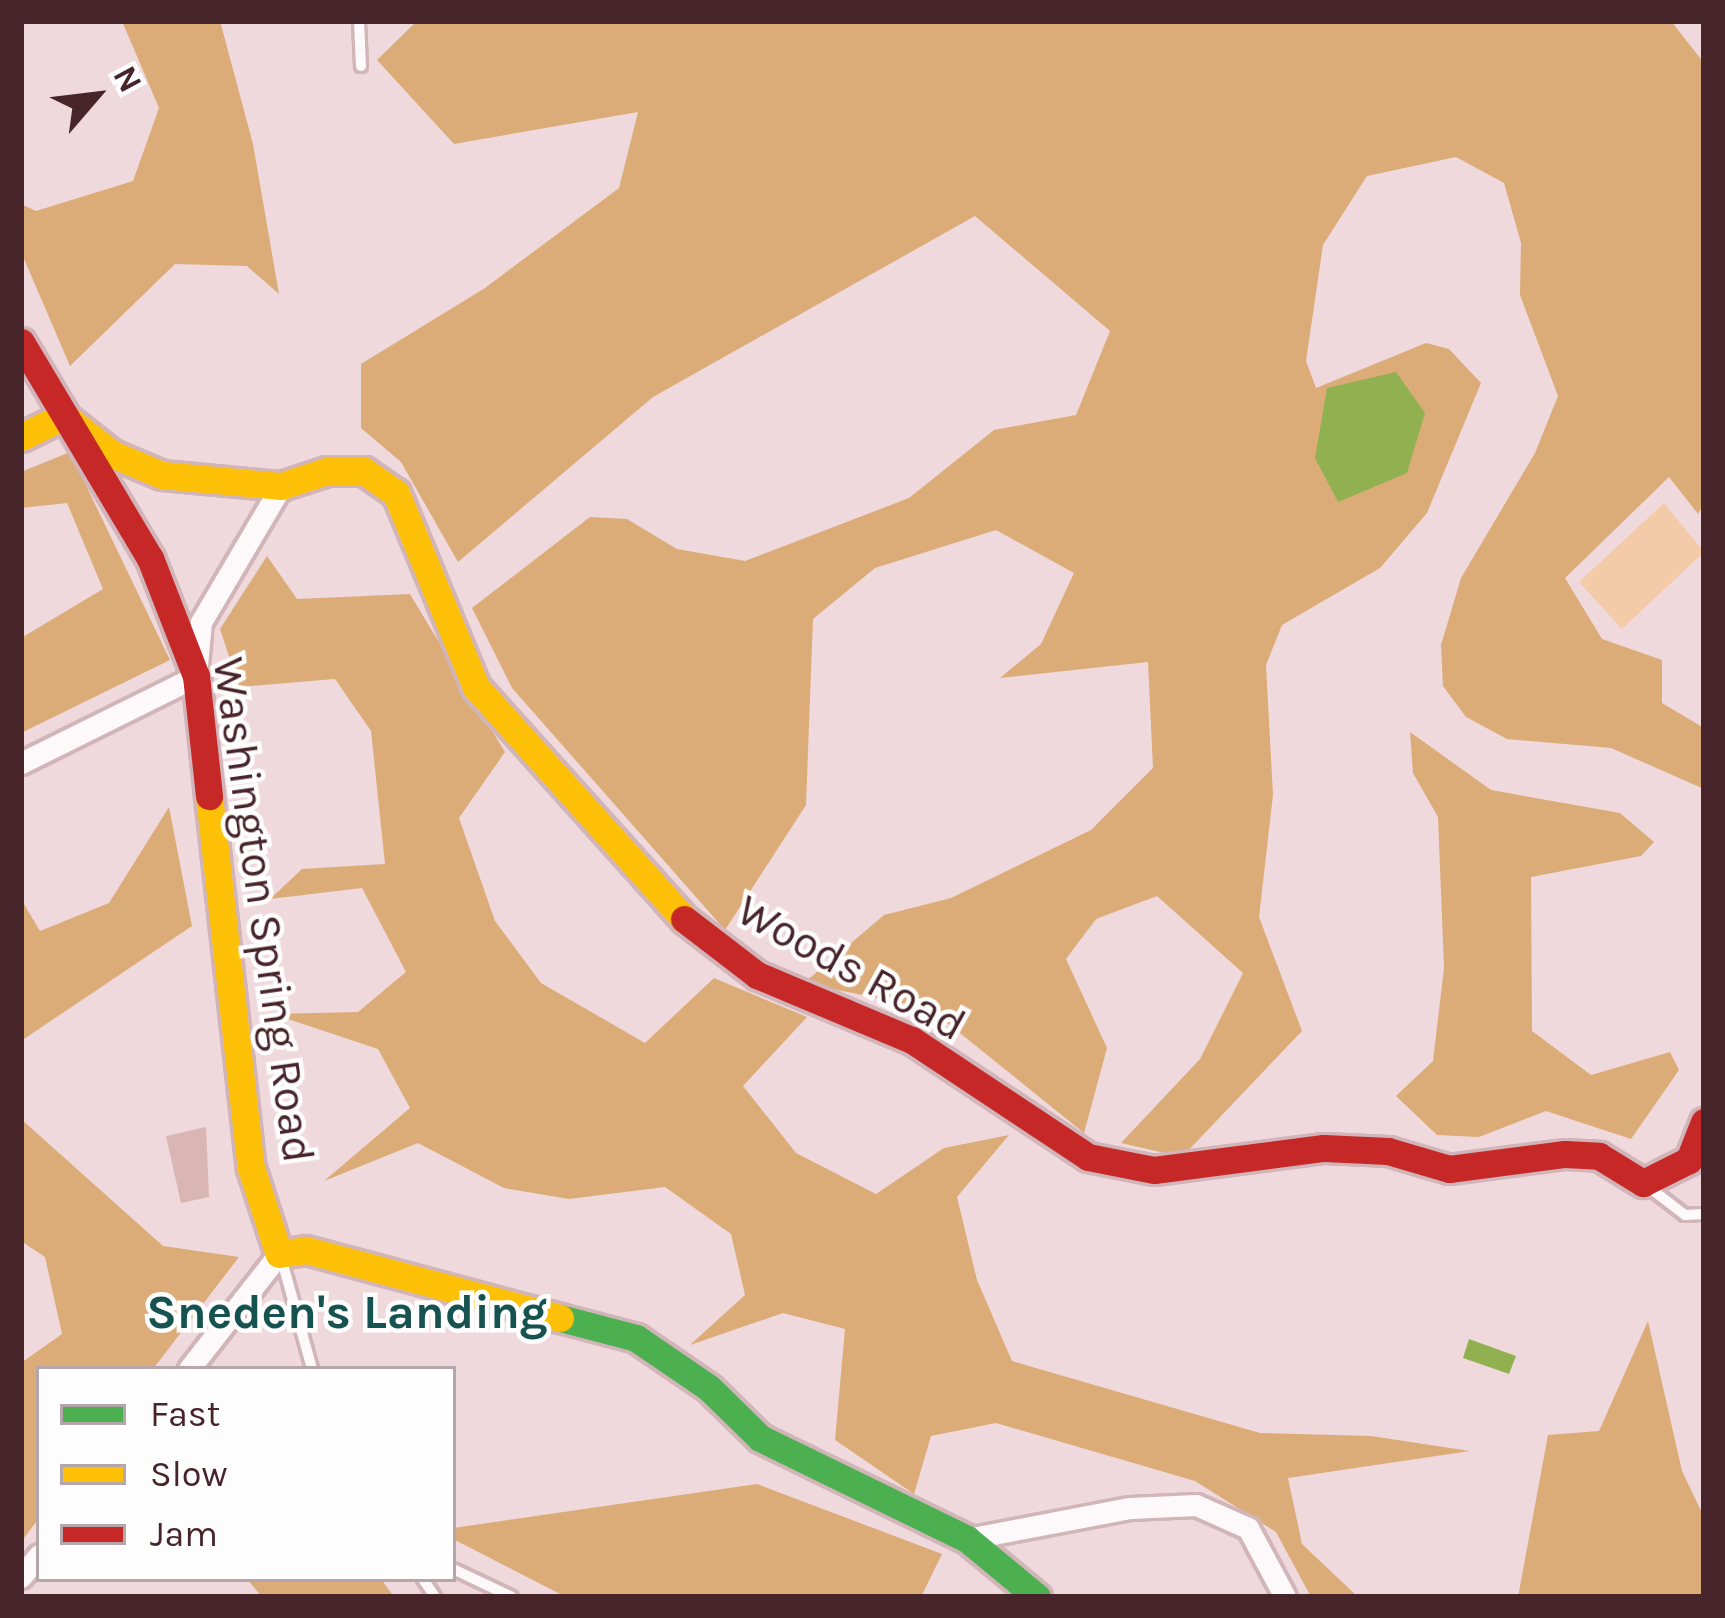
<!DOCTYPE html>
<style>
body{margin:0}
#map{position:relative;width:1725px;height:1618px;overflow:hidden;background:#efd9dc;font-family:Karla,sans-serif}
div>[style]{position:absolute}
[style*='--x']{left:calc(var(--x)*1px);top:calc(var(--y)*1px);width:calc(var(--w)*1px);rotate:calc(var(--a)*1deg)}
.green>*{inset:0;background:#f4cba8}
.forest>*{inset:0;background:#dcac78}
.water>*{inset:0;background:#91b151}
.building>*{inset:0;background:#d9b5b3}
.roads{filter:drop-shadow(3px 0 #d1b5b9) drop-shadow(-3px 0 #d1b5b9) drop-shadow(0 3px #d1b5b9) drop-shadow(0 -3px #d1b5b9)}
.lane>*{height:10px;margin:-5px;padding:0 5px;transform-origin:5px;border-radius:5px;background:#fdf9fa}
.street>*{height:21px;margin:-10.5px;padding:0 10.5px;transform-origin:10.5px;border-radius:10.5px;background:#fdf9fa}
.fast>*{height:27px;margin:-13.5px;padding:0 13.5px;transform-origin:13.5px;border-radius:13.5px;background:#4caf50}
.slow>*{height:27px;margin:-13.5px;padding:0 13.5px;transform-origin:13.5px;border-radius:13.5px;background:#ffc107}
.jam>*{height:27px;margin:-13.5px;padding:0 13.5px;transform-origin:13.5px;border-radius:13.5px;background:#c62828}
span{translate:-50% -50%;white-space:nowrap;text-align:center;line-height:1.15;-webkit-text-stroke:9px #fdfdfd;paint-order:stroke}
.street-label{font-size:45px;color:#47242a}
.neighbourhood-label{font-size:48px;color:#16524f;font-weight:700}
.frame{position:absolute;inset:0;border:24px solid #47242a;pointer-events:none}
.legend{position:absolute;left:36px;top:1366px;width:420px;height:216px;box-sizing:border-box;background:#fdfdfd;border:3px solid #b4a6a9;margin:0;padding:15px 21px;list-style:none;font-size:36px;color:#47242a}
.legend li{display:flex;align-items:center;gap:24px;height:60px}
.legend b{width:60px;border:3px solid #b4a6a9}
.north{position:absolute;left:36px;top:36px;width:120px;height:120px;-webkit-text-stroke:9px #fdfdfd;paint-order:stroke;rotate:62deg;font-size:33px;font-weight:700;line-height:48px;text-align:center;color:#47242a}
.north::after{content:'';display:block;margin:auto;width:42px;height:54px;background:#47242a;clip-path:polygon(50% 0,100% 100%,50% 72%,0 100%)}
</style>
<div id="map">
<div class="green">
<div style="clip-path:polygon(1664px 503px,1704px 552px,1622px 629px,1579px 582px)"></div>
</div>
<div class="forest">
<div style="clip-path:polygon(122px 21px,220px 21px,253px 144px,279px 294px,247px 266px,175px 264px,70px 366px,21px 252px,21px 204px,36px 211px,133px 181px,159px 108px)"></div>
<div style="clip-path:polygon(417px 21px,1671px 21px,1704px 63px,1704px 504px,1698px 514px,1669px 477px,1565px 578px,1602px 639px,1662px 660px,1662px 703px,1704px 728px,1704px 789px,1611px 748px,1507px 739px,1466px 717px,1443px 686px,1441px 645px,1461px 578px,1535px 453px,1558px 396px,1520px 295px,1521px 243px,1504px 183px,1456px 157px,1367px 176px,1323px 245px,1306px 361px,1316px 388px,1426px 343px,1449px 349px,1481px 383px,1427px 513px,1380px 568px,1282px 625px,1266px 665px,1273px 795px,1259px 917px,1302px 1031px,1182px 1157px,1121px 1143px,1200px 1059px,1243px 973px,1157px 896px,1096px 919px,1066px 959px,1107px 1048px,1084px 1133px,930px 1009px,804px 983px,884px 915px,951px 898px,1091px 830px,1153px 768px,1148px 662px,1000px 678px,1041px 644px,1074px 573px,996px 530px,875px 568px,813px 619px,806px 805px,725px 930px,512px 688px,472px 608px,590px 517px,627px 519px,677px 549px,745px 561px,909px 498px,994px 430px,1076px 415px,1110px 331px,975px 216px,653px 397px,458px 562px,401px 462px,361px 428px,361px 364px,485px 288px,619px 188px,638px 112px,454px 144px,377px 60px)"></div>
<div style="clip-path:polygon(70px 452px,170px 660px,21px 733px,21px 638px,103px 589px,67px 503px,21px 508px,21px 472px)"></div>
<div style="clip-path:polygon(267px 556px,297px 599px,410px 594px,505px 752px,459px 818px,495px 921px,541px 983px,645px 1043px,714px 978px,807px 1017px,743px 1086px,796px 1153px,876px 1194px,944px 1148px,1009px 1135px,957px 1197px,977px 1280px,1012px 1361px,1260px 1433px,1371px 1436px,1470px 1451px,1288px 1478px,1302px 1544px,1358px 1597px,1311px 1597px,1276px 1532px,1195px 1481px,996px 1423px,931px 1436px,914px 1494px,835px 1440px,845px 1329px,783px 1313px,690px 1345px,745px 1295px,731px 1234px,665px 1187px,569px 1199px,504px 1188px,418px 1143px,324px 1181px,410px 1108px,378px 1049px,273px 1014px,358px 1012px,406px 972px,362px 888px,270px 899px,302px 869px,385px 864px,371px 731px,335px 679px,239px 687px,220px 629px)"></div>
<div style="clip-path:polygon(1410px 732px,1491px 790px,1620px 813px,1654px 842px,1641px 856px,1531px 877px,1532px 1031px,1591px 1075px,1670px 1052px,1679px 1070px,1631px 1139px,1546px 1111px,1479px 1137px,1437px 1135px,1396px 1096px,1433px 1061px,1444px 968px,1438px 817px,1413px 773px)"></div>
<div style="clip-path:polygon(169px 807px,192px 926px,21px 1041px,21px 899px,40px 931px,109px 903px)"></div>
<div style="clip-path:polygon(21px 1119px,163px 1246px,239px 1257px,153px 1369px,39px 1369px,39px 1518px,21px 1542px,21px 1363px,62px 1334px,45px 1257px,21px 1241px)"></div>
<div style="clip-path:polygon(1648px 1321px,1682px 1471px,1704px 1517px,1704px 1597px,1518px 1597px,1548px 1435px,1599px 1431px)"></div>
<div style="clip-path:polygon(757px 1484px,942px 1554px,921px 1597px,582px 1597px,560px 1594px,453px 1539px,453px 1528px)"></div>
<div style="clip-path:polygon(247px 1579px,381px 1579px,394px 1597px,262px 1597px)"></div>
</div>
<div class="water">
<div style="clip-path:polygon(1396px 372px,1425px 413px,1407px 473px,1338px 502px,1315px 458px,1327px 388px)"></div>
<div style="clip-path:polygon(1469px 1339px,1516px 1356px,1509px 1374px,1463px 1358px)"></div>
</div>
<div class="building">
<div style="clip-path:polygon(206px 1127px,209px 1197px,181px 1203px,166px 1136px)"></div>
</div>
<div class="roads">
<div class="lane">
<div style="--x:359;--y:21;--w:45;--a:87.5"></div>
<div style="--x:1646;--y:1185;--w:49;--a:37.6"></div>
<div style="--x:1685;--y:1215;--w:19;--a:-3"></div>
<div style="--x:281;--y:1257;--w:116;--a:74.5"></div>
<div style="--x:453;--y:1569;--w:65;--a:25.4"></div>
<div style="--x:423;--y:1579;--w:22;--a:56"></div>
</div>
<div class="street">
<div style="--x:21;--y:763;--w:195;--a:-26.4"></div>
<div style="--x:196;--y:676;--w:54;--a:-84.7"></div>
<div style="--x:201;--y:622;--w:158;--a:-59.5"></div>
<div style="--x:189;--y:1369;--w:146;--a:-52"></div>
<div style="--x:967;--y:1539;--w:166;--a:-10.8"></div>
<div style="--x:1130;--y:1508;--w:66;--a:-2.6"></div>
<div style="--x:1196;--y:1505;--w:57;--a:23.9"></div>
<div style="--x:1248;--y:1528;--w:78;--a:61.8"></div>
<div style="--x:21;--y:1577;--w:28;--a:-51"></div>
</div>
<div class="fast">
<div style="--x:560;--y:1318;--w:79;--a:14.7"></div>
<div style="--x:636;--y:1338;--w:88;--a:34.4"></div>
<div style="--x:709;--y:1388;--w:71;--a:44.4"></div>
<div style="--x:760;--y:1438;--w:230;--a:26"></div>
<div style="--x:967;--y:1539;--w:91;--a:39.6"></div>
</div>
<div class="slow">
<div style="--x:21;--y:437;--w:48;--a:-26"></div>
<div style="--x:64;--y:416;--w:61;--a:38.4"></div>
<div style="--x:112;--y:454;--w:54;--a:22.8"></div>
<div style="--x:162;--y:475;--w:120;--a:5.3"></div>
<div style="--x:281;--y:486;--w:48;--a:-18.1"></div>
<div style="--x:327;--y:471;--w:37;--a:0"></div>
<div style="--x:364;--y:471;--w:39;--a:35"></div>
<div style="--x:396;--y:493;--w:210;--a:67.6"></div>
<div style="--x:476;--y:687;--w:312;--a:48.1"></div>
<div style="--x:209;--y:796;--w:374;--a:83.6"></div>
<div style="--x:251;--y:1168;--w:90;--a:72"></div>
<div style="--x:279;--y:1254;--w:27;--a:-8"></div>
<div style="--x:306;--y:1250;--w:263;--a:15"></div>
</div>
<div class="jam">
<div style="--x:21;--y:342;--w:252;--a:59.2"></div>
<div style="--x:150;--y:558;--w:127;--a:68.7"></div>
<div style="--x:196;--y:676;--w:121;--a:83.8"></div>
<div style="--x:684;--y:919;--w:92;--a:37.5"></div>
<div style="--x:757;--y:975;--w:168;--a:22.8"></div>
<div style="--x:912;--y:1040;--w:211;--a:33.6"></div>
<div style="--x:1088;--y:1157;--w:67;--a:11.1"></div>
<div style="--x:1154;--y:1170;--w:171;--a:-7.4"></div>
<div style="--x:1324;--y:1148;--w:64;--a:2.7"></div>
<div style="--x:1388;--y:1151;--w:64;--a:16.4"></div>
<div style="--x:1449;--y:1169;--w:117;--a:-7.4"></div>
<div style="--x:1565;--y:1154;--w:34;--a:3"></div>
<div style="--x:1599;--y:1156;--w:52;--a:31.5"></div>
<div style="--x:1643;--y:1183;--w:51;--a:-26.6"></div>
<div style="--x:1689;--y:1160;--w:41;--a:-68.5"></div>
</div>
</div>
<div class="street-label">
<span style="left:263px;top:910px;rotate:82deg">Washington Spring Road</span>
<span style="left:851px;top:968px;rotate:29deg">Woods Road</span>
</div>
<div class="neighbourhood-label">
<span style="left:347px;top:1313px">Sneden's Landing</span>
</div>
<div class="frame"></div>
<ul class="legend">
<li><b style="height:15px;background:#4caf50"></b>Fast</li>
<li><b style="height:15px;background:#ffc107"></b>Slow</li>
<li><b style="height:15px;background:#c62828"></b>Jam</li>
</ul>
<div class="north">N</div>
</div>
